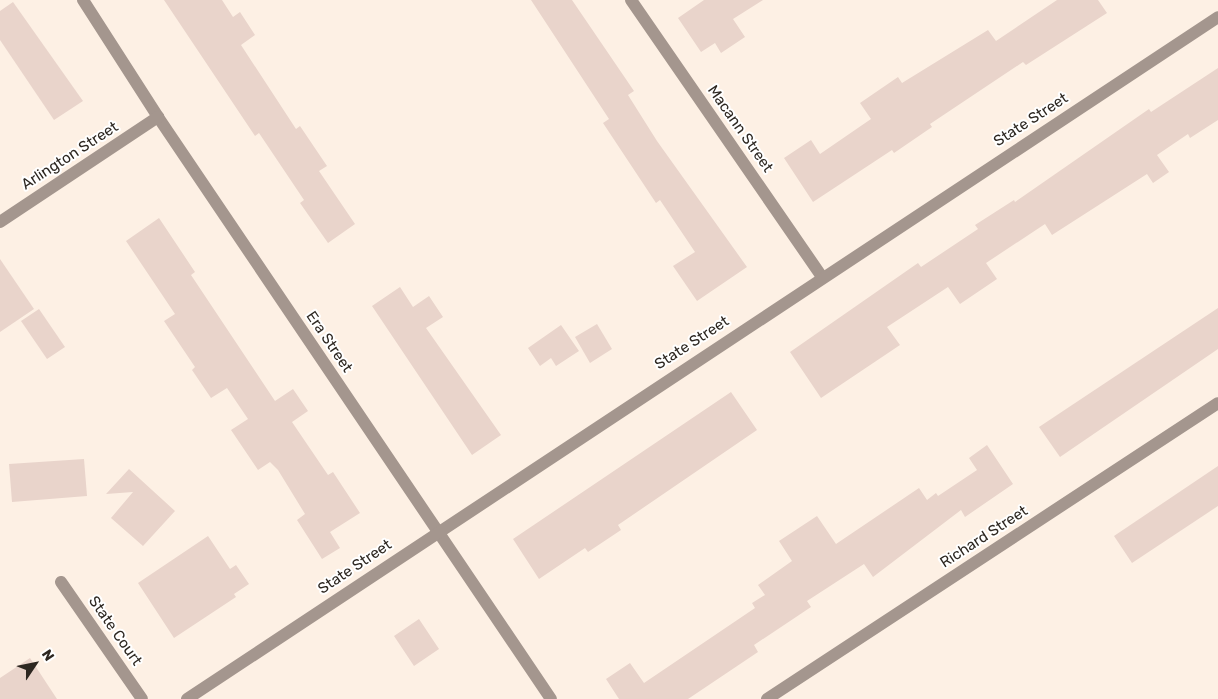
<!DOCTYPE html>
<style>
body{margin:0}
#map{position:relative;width:1218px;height:699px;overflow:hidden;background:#fdf0e4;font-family:Rubik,sans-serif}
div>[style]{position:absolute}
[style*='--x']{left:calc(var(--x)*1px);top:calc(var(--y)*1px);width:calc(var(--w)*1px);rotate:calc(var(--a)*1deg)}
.building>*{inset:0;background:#e9d4cb}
.minor>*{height:12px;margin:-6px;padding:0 6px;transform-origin:6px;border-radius:6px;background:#a4968e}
span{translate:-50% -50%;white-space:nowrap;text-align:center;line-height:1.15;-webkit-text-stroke:4px #fff;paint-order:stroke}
.street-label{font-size:15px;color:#2d2721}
.north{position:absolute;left:10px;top:639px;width:50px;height:50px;-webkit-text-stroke:4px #fff;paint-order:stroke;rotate:56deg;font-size:14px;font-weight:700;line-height:20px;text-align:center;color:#2d2721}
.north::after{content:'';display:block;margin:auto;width:18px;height:22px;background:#2d2721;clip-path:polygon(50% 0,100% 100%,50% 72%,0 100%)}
</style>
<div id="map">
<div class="building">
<div style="clip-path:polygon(164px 0,222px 0,233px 17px,240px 12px,255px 35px,241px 45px,296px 129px,300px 126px,327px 166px,319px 171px,355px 224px,328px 243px,300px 203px,304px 200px,259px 133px,255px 136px)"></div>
<div style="clip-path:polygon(531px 0,572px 0,634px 91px,628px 95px,657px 141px,747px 267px,697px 301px,673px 266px,695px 252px,660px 200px,656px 203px,603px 123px,609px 119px)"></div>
<div style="clip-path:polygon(704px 0,763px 0,733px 19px,745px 37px,721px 53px,715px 43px,701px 52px,678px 18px)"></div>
<div style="clip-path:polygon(1057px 0,1098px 0,1107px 13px,1026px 65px,1023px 62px,930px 124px,932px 127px,894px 153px,892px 150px,813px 202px,784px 158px,811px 140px,820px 154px,871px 119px,860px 103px,898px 77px,902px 83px,988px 30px,996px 41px)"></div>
<div style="clip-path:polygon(13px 2px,83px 101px,54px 120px,0 40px,0 11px)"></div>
<div style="clip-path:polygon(1218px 68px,1218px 120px,1190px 138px,1188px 134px,1157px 155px,1169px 172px,1153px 183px,1147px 174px,1052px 235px,1045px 224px,986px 263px,997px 279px,960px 304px,948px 287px,887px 327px,900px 345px,821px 398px,790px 352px,918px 263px,921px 267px,978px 229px,975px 225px,1014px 200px,1015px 202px,1149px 109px,1151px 112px)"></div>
<div style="clip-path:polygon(159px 218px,195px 272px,191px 275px,275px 401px,293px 389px,308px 411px,292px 422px,328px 475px,333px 472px,360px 513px,330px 532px,340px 548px,322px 559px,297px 520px,305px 514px,278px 470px,270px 462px,258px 470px,231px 430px,248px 419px,227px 388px,211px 398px,192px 370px,195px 367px,164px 321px,175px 314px,126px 241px)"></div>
<div style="clip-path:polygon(0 259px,34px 309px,0 332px)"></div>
<div style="clip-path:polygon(400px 287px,413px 307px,429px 296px,443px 317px,426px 328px,501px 435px,472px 455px,372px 306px)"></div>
<div style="clip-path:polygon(1218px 308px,1218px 349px,1060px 457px,1039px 427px)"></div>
<div style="clip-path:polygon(39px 309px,65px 347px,47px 359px,21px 321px)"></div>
<div style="clip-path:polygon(597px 324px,612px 349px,590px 363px,575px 337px)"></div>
<div style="clip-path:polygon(561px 325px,579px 351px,556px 366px,551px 358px,540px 366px,528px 348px)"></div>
<div style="clip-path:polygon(731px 392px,757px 430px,618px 525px,621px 530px,588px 552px,585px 548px,539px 579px,513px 539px)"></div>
<div style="clip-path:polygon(987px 445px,1013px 484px,965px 517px,961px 510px,873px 577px,864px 564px,807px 601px,811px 607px,754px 645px,758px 652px,688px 699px,619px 699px,606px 679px,630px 663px,644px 683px,755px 608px,752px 603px,765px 595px,758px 585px,792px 561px,779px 541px,817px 516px,836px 544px,919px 488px,927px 500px,936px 493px,938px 496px,977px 470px,969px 458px)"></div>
<div style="clip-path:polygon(84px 459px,87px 496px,12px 502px,9px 464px)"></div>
<div style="clip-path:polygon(1218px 466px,1218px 506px,1132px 563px,1114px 536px)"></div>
<div style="clip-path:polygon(129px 469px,175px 511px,143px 546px,111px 518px,133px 492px,106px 494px)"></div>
<div style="clip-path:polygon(208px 536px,230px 569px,236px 565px,249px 584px,234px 594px,236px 597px,174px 638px,138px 583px)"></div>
<div style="clip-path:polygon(419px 619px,439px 649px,414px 666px,394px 636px)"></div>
<div style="clip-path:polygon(30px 658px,57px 699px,0 699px,0 678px)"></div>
</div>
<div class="minor">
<div style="--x:83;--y:0;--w:139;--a:57.3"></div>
<div style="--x:158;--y:117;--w:702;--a:55.97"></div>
<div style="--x:631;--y:0;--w:336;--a:55.4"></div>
<div style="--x:0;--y:222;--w:190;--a:-33.6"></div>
<div style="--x:61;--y:582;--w:142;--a:55.3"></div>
<div style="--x:187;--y:699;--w:1236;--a:-33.48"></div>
<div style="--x:767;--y:699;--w:539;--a:-33.28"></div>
</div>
<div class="street-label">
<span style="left:1031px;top:120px;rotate:-33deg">State Street</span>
<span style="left:740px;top:129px;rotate:55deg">Macann Street</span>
<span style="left:70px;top:156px;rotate:-33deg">Arlington Street</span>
<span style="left:329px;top:342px;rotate:56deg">Era Street</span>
<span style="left:692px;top:343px;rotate:-33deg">State Street</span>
<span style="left:984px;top:537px;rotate:-33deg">Richard Street</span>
<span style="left:355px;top:567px;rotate:-34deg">State Street</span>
<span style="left:115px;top:631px;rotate:55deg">State Court</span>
</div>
<div class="north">N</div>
</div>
